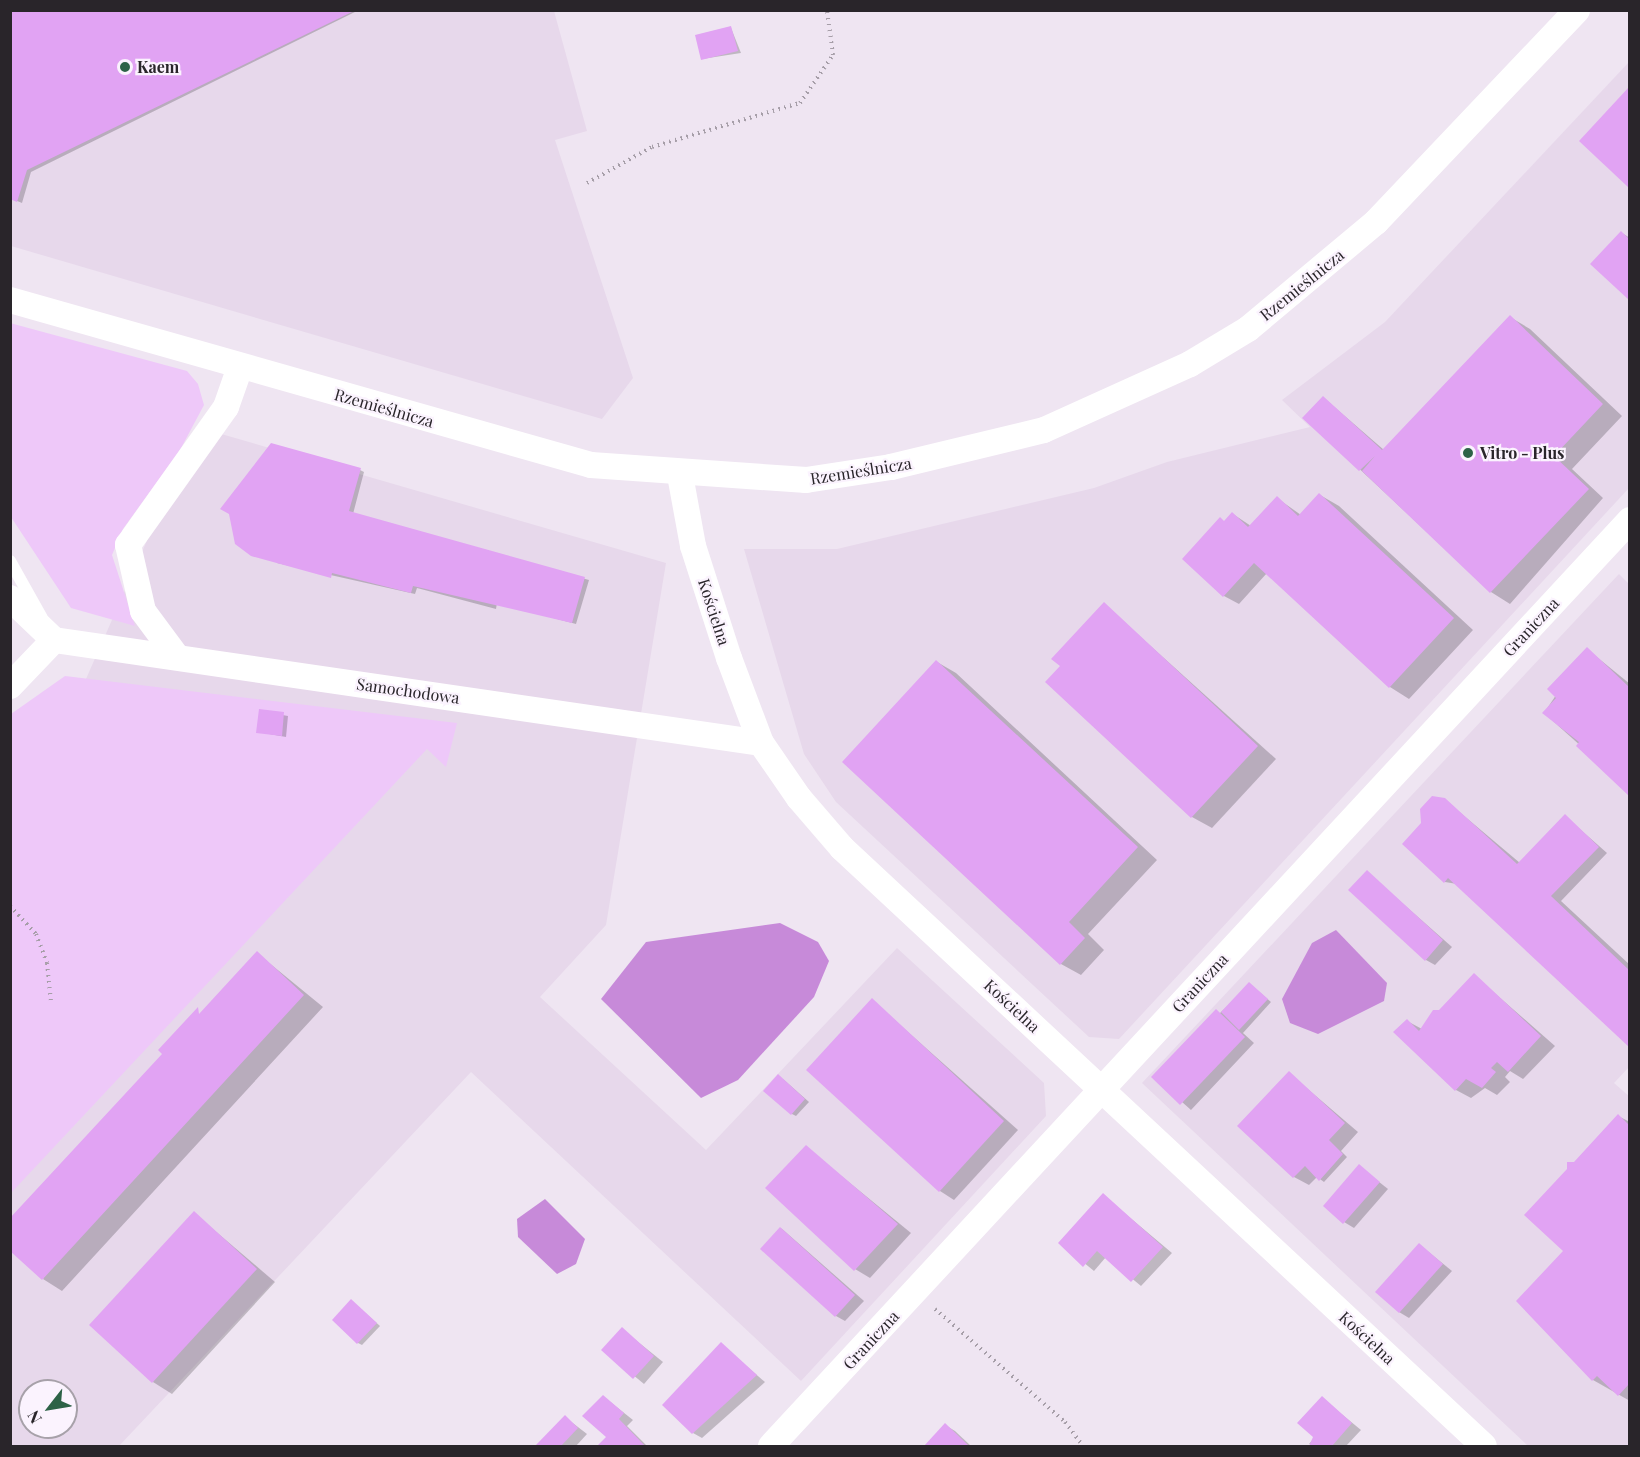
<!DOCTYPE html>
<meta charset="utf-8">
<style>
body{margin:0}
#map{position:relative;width:1640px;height:1457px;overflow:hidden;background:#efe5f2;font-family:"Playfair Display",serif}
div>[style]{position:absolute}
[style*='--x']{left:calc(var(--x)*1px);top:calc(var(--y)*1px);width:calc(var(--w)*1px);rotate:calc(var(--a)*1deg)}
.built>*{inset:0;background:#e7d8eb}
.green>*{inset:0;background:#eec8f9}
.water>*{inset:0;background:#c78ad9}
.shadow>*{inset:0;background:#0003}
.building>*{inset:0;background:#e1a3f3}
.path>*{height:4px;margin-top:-2px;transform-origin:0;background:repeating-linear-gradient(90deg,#a69ea8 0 1.5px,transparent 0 6px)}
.service>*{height:12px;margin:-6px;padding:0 6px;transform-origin:6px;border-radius:6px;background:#fff}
.minor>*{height:26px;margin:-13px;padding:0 13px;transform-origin:13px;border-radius:13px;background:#fff}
.dots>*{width:16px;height:16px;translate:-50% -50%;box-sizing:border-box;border:3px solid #fbf3fe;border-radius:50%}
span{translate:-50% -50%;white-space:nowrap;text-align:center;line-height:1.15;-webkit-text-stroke:4.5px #fbf3fe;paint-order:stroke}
.poi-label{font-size:16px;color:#29252a;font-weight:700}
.left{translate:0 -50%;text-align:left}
.street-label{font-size:16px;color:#29252a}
.frame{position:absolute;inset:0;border:12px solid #29252a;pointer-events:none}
.north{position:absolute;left:18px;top:1379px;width:60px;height:60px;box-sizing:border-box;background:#fbf3fe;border:2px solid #a7a1a9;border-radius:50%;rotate:239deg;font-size:16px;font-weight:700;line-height:24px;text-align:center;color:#29252a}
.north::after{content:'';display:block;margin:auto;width:21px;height:27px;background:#2d6247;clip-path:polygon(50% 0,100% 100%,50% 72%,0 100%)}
</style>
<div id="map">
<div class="built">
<div style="clip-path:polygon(10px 11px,554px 11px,587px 131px,555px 140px,633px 378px,602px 419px,11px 246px)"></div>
<div style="clip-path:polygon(1629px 62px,1629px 488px,1119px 1039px,1089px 1037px,836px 802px,804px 754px,744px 549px,837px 549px,1094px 488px,1167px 462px,1310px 427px,1282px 400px,1385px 322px)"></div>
<div style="clip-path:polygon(evenodd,197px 427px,666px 563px,606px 925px,540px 997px,706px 1150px,897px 948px,1044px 1083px,1046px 1116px,801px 1381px,471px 1072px,119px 1446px,11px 1446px,10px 762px,82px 688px,197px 427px,30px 1391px,66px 1391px,66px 1427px,30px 1427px,30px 1391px)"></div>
<div style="clip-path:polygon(1619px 574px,1629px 584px,1630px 1066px,1614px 1083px,1630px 1097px,1629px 1446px,1528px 1446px,1142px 1083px)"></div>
</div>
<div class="green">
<div style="clip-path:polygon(10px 323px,187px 371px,198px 384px,204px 405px,180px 450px,123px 529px,112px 555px,135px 626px,71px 608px,11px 517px)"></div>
<div style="clip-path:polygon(65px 676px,457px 723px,446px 767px,427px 749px,11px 1193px,11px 714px)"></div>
</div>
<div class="water">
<div style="clip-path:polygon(780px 923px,818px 942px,829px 961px,814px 997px,738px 1080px,701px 1098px,601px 999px,646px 942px)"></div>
<div style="clip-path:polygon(1336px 930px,1387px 983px,1384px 1001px,1318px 1034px,1290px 1023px,1282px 999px,1312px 943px)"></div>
<div style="clip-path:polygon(545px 1199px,585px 1239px,576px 1264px,557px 1274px,518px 1237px,517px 1219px)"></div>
</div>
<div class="shadow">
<div style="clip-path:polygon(10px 10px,359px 10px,31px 172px,22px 203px,10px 198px)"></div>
<div style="clip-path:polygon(731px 28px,741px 53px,702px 59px)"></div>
<div style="clip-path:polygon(1630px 89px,1630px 186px,1581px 141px)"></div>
<div style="clip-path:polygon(1622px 233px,1630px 238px,1630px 298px,1593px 263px)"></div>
<div style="clip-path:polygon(1510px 317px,1530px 329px,1622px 416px,1572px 469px,1603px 498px,1510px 604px,1491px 592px,1305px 418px,1324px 398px,1384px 450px)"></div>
<div style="clip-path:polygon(360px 470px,364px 472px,353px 514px,589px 580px,576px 624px,497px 603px,496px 609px,417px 588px,415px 594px,277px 563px)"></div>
<div style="clip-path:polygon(1320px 495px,1339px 506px,1473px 630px,1409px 699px,1390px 687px,1267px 573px,1239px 604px,1224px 596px,1225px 522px,1233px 514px,1251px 526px,1277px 498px,1301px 515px)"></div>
<div style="clip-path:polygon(1104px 604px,1276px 759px,1212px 828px,1192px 817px)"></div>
<div style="clip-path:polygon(1587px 649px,1630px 684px,1630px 790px,1544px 713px)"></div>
<div style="clip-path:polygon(937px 662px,956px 673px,1157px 860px,1088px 934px,1104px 950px,1081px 975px,1061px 964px)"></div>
<div style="clip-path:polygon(260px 711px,288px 716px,286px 737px,258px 732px)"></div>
<div style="clip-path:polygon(1444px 799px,1520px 863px,1565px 816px,1607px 853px,1561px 901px,1630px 965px,1630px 1045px,1457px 884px,1445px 882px)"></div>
<div style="clip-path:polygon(1367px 872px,1452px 947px,1435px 965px,1426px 960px)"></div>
<div style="clip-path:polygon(257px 953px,323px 1007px,62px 1291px,43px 1279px,164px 1054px,195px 1012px,200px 1015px)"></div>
<div style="clip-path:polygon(1474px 975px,1555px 1046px,1523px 1079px,1510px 1071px,1505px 1077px,1510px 1082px,1497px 1095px,1485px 1088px,1471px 1098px,1456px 1090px,1407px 1021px,1422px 1029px)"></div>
<div style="clip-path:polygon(1250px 984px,1271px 1002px,1243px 1033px,1254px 1043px,1191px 1110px,1154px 1077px)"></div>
<div style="clip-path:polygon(872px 1000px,1018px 1130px,954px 1200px,940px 1191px)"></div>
<div style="clip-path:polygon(1289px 1073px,1358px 1132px,1341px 1151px,1347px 1157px,1324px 1182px,1317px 1177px,1309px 1185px,1294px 1177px,1239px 1125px)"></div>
<div style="clip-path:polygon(783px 1079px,809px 1102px,796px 1116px,792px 1114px)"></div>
<div style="clip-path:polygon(1618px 1116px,1630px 1122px,1630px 1401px,1593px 1380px,1563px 1253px,1574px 1163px)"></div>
<div style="clip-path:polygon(806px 1147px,911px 1233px,870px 1278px,855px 1269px)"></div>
<div style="clip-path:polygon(1359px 1166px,1388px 1189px,1354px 1228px,1344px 1222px)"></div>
<div style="clip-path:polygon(1103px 1195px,1172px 1253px,1141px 1286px,1106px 1257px,1094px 1271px,1060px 1243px)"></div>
<div style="clip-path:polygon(194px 1213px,275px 1282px,172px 1394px,153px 1382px)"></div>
<div style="clip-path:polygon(781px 1228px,864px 1301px,845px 1321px,836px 1316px)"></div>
<div style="clip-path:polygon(1420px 1245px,1452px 1271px,1409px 1318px,1399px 1312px)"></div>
<div style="clip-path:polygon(355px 1304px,380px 1326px,362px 1345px,358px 1343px)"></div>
<div style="clip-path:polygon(622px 1329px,663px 1362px,644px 1384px,603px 1350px)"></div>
<div style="clip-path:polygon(721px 1344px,765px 1382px,702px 1438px,693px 1433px)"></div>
<div style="clip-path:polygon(604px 1397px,633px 1420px,627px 1426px,647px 1446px,599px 1446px,608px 1437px)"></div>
<div style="clip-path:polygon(1322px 1398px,1361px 1430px,1346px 1446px,1309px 1444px,1315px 1437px)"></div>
<div style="clip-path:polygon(565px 1417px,587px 1434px,576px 1446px,538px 1446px)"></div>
<div style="clip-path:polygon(945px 1425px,955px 1431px,971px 1446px,926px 1446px)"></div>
</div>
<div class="building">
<div style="clip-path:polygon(10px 10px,356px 10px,27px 170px,17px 202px,10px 199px)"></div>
<div style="clip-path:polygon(731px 26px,738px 51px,701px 60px,695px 35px)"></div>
<div style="clip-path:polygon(1629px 87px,1629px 188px,1579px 141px)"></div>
<div style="clip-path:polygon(1621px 231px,1629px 239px,1629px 300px,1590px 264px)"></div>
<div style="clip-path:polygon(1510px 315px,1603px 404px,1554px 456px,1589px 489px,1490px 593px,1362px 471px,1375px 456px,1359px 471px,1302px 418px,1323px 396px,1382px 450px)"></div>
<div style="clip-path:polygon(271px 443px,361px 468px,349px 511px,585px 577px,572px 623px,413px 586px,411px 593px,332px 573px,331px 578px,251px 556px,235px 544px,229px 514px,220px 509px)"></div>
<div style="clip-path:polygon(1319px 493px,1454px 618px,1389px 688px,1254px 563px,1223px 597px,1182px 559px,1220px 517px,1224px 521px,1232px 512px,1248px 527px,1277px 496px,1298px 516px)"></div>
<div style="clip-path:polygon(1104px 602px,1258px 746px,1191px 818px,1045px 682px,1060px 666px,1051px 659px)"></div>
<div style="clip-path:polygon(1587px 647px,1629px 687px,1629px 796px,1576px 746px,1579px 742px,1542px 713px,1556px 698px,1547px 689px)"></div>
<div style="clip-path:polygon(936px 660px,1138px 847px,1069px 922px,1085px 938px,1060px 965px,842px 762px)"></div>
<div style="clip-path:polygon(259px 709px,284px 712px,282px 736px,256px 733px)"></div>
<div style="clip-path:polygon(1432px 796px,1445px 798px,1517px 864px,1565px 814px,1599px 847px,1551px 896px,1629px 970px,1629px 1047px,1448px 878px,1444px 883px,1402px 844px,1421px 823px,1420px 809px)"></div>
<div style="clip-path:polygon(1367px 870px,1443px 940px,1425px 961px,1348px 890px)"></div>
<div style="clip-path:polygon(257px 951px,304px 995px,42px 1280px,10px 1251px,10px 1218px,162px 1054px,158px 1050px,198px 1007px,199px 1014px)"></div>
<div style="clip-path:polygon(1474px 973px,1541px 1036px,1508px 1072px,1497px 1062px,1491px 1068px,1496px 1072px,1482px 1088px,1466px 1079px,1455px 1091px,1393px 1032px,1407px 1019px,1419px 1031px,1433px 1010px,1439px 1010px)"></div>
<div style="clip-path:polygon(1249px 982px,1268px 999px,1239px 1030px,1221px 1012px)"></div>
<div style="clip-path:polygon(872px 998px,1004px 1121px,939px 1192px,806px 1070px)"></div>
<div style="clip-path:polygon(1216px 1009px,1245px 1037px,1180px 1105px,1151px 1077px)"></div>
<div style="clip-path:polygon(1289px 1071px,1345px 1123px,1329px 1140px,1343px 1154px,1319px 1181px,1305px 1166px,1293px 1178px,1237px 1126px)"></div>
<div style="clip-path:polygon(778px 1074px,805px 1099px,791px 1115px,763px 1091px)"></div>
<div style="clip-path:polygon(1618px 1114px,1629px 1125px,1629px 1384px,1618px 1396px,1597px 1376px,1592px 1381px,1516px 1301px,1563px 1251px,1524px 1215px,1567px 1169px,1567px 1162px,1574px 1162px)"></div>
<div style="clip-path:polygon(806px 1145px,898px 1224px,854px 1271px,765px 1188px)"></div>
<div style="clip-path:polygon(1359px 1164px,1380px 1182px,1343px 1224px,1323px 1206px)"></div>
<div style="clip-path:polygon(1103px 1193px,1163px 1247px,1131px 1282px,1097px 1251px,1083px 1267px,1058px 1243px)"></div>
<div style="clip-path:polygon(194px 1211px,257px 1269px,152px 1383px,89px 1325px)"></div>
<div style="clip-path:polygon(780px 1227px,855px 1295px,835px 1317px,760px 1249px)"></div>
<div style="clip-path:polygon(1419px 1243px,1443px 1264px,1399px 1313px,1375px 1292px)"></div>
<div style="clip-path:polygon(351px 1299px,377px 1323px,357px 1344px,332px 1320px)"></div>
<div style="clip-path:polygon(622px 1327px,654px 1356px,633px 1379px,601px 1350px)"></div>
<div style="clip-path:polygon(721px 1342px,757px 1375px,692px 1434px,662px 1405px)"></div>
<div style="clip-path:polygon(603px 1395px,624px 1413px,619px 1419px,645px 1446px,597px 1446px,606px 1437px,582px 1416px)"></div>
<div style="clip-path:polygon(1322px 1396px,1352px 1423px,1332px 1446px,1309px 1446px,1313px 1437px,1297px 1423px)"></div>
<div style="clip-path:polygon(565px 1415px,578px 1428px,561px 1446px,535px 1446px)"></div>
<div style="clip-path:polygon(945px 1423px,969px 1446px,924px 1446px)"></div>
</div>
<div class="path">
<div style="--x:587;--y:183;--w:74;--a:-29"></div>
<div style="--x:652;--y:147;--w:154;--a:-16.6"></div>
<div style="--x:800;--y:103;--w:58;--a:-55.5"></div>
<div style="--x:833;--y:55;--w:45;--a:-97.6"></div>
<div style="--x:10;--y:906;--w:38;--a:47"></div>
<div style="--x:36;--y:934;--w:31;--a:69"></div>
<div style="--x:47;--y:963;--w:39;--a:84"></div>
<div style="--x:935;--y:1309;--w:172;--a:41"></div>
<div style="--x:1065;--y:1422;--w:30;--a:53"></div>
</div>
<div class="service">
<div style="--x:10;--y:561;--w:65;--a:60.7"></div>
</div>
<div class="minor">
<div style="--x:10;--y:300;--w:604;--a:15.85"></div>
<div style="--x:591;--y:465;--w:216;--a:4"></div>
<div style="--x:806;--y:480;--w:86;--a:-8.7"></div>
<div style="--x:891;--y:467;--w:157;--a:-13.6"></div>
<div style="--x:1044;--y:430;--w:160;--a:-24.3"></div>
<div style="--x:1190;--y:364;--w:68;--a:-31.1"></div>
<div style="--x:1248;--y:329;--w:167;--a:-39.9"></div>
<div style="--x:1376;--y:222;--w:292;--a:-46.5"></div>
<div style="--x:680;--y:475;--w:72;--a:79.6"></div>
<div style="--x:693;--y:546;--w:118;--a:72.2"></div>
<div style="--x:729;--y:658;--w:91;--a:69.4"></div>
<div style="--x:761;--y:743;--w:67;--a:55.4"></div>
<div style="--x:799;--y:798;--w:66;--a:49.3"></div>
<div style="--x:842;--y:848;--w:877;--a:42.97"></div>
<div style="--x:10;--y:598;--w:61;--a:43.7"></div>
<div style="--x:54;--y:640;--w:714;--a:8.29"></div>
<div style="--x:177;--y:657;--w:57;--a:-126.5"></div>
<div style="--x:143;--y:611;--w:68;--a:-102.8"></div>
<div style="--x:128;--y:545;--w:169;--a:-54.6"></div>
<div style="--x:226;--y:407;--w:42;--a:-70.7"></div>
<div style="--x:10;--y:686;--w:64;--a:-46.3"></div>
<div style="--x:771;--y:1446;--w:1263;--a:-47.15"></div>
</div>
<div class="dots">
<div style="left:125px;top:67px;background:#2d6247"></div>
<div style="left:1468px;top:453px;background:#2d6247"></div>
</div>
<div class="poi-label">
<span class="left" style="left:137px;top:67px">Kaem</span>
<span class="left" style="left:1480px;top:453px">Vitro - Plus</span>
</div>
<div class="street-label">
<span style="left:1302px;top:285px;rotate:-39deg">Rzemieślnicza</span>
<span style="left:384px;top:408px;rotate:16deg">Rzemieślnicza</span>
<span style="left:861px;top:471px;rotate:-9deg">Rzemieślnicza</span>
<span style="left:714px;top:612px;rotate:72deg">Kościelna</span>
<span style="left:1531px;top:627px;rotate:-47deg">Graniczna</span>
<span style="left:408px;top:691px;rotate:8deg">Samochodowa</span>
<span style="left:1200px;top:983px;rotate:-47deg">Graniczna</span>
<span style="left:1012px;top:1006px;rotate:43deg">Kościelna</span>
<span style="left:1367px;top:1338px;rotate:43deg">Kościelna</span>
<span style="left:871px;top:1340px;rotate:-47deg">Graniczna</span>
</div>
<div class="frame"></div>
<div class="north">N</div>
</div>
